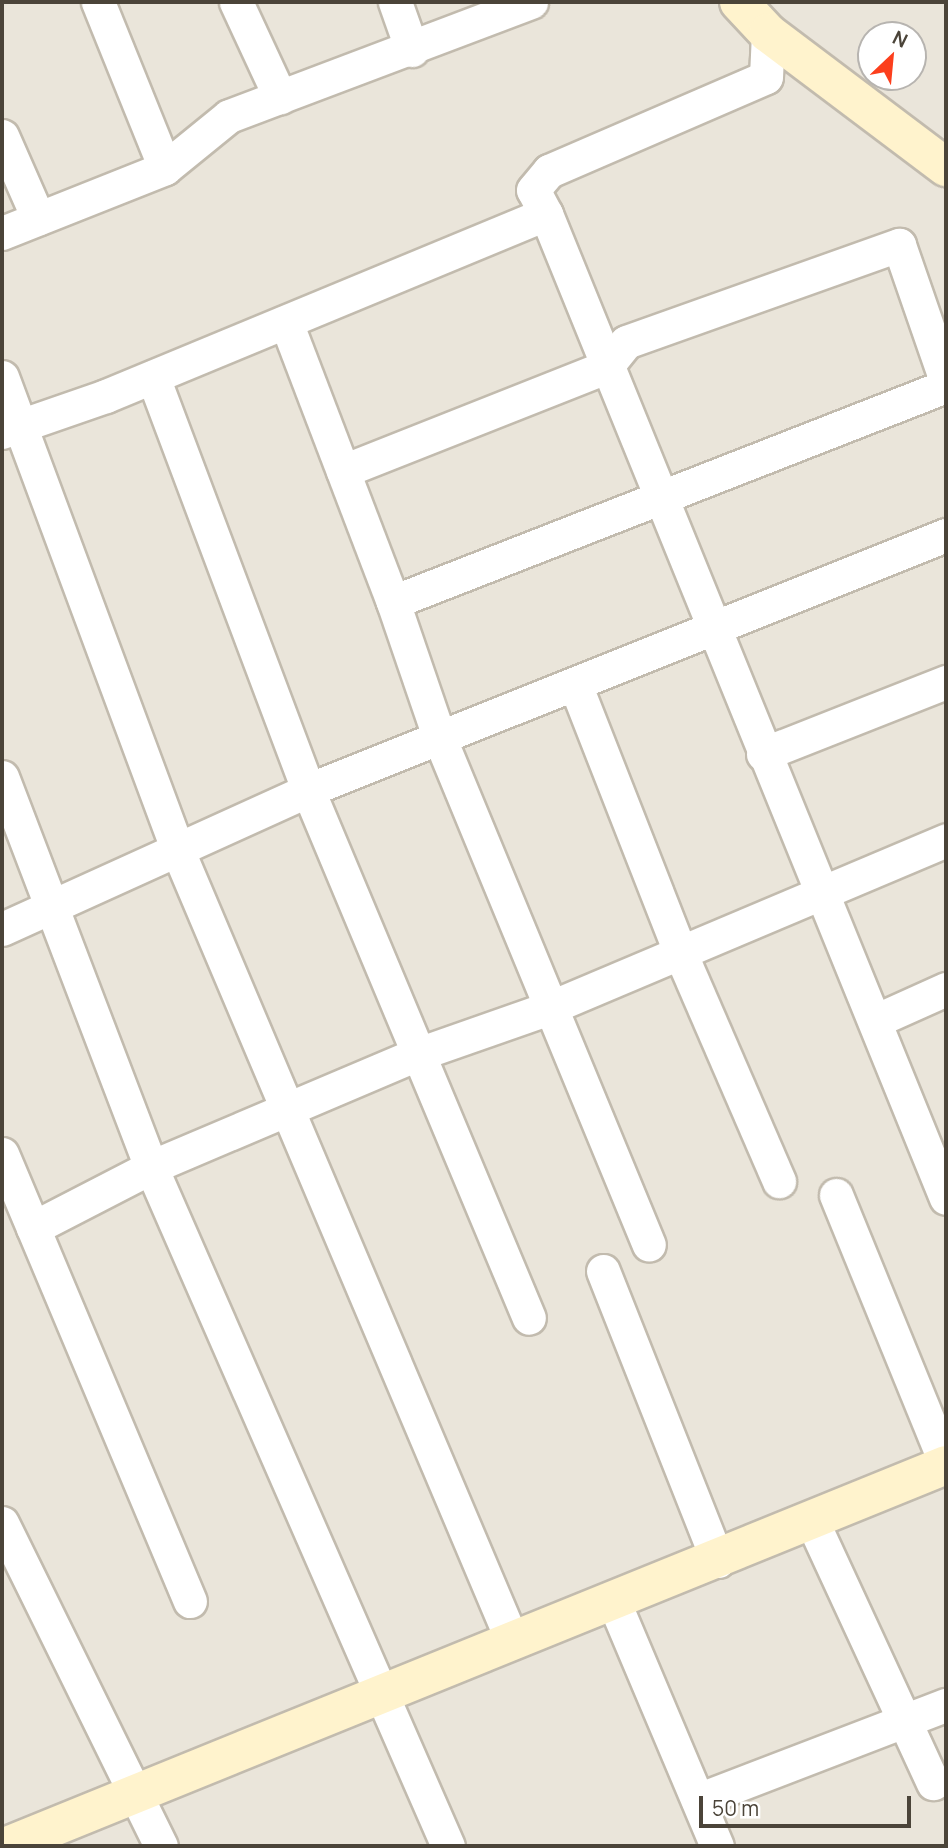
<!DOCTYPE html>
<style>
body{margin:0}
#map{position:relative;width:948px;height:1848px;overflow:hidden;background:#f6f3ec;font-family:Manrope,sans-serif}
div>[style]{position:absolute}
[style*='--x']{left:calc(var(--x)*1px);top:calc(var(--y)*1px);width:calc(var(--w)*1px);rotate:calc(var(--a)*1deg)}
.residential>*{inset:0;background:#eae5da}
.roads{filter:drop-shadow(2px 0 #c2bbae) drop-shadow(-2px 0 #c2bbae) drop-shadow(0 2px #c2bbae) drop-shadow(0 -2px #c2bbae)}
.street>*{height:33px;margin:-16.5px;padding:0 16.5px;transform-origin:16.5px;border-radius:16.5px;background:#fff}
.secondary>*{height:38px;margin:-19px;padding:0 19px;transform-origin:19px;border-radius:19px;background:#fff3cd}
span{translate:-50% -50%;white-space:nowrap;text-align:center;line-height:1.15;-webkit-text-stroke:5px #fff;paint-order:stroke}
.frame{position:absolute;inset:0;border:4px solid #4b4439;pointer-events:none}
.north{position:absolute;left:857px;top:21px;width:70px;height:70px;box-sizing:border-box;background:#fff;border:2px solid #b7b4b0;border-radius:50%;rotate:26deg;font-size:19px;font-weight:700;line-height:28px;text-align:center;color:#4b4439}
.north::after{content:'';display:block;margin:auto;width:24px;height:32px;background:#fc3f1d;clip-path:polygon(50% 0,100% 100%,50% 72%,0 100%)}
.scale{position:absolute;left:699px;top:1796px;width:212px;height:32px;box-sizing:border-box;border:4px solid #4b4439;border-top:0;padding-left:9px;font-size:21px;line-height:24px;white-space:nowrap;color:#4b4439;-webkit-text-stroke:5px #fff;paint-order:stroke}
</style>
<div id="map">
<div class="residential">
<div style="clip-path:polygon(evenodd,2px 2px,946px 2px,946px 1846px,2px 1846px,2px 2px,871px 35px,913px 35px,913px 77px,871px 77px,871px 35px)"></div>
</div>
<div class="roads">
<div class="street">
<div style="--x:98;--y:2;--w:179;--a:68"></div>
<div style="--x:236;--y:2;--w:105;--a:65.1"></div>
<div style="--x:395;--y:2;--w:51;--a:70.5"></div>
<div style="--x:2;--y:136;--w:90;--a:66.3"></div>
<div style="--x:546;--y:214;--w:27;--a:-118"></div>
<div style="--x:533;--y:190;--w:25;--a:-50"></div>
<div style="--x:549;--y:171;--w:236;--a:-23.4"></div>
<div style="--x:766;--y:77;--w:44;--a:-87.4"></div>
<div style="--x:2;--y:233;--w:175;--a:-21.7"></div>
<div style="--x:165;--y:168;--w:82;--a:-39.1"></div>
<div style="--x:229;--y:116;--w:323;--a:-20.7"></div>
<div style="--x:286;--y:322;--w:300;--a:69.1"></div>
<div style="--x:393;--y:602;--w:594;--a:-21.34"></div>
<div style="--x:2;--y:377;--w:506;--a:69.63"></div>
<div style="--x:178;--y:851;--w:857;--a:67.06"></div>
<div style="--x:153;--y:377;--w:441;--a:69.4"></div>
<div style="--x:308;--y:790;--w:572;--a:67.29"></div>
<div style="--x:2;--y:432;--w:110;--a:-19.1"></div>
<div style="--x:106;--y:396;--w:476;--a:-22.5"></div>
<div style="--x:546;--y:214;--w:1062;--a:67.88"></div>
<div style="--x:343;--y:471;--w:283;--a:-21.6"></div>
<div style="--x:606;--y:367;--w:32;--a:-51"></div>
<div style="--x:626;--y:342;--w:290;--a:-19.6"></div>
<div style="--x:899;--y:245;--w:144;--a:70.9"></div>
<div style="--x:393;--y:602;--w:145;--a:71.1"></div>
<div style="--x:440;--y:739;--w:547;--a:67.56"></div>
<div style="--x:575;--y:684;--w:286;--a:68.6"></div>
<div style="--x:679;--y:950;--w:252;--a:66.6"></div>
<div style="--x:763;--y:754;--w:197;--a:-21.5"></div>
<div style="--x:2;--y:777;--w:417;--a:69.1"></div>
<div style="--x:151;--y:1167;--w:741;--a:66.38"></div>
<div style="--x:2;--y:929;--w:336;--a:-24.4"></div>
<div style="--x:308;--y:790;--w:687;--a:-21.79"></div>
<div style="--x:877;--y:1020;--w:76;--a:-24.2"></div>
<div style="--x:2;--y:1154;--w:485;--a:67.2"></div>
<div style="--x:836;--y:1195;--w:292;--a:67.8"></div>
<div style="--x:33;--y:1228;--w:133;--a:-27.3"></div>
<div style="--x:151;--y:1167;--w:287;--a:-23"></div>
<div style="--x:415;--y:1055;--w:142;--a:-19.3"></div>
<div style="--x:549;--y:1008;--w:431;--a:-22.9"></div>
<div style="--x:603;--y:1271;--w:312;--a:68.4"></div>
<div style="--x:812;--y:1521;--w:289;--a:65.2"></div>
<div style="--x:2;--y:1523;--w:360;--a:63.8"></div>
<div style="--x:613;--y:1600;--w:267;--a:67.1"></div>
<div style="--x:698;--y:1800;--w:266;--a:-21"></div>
</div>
<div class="secondary">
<div style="--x:739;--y:2;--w:42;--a:46.9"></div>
<div style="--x:768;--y:33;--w:223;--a:37"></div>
<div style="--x:7;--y:1846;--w:1013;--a:-22.08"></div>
</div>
</div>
<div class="frame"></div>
<div class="north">N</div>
<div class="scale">50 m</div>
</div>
